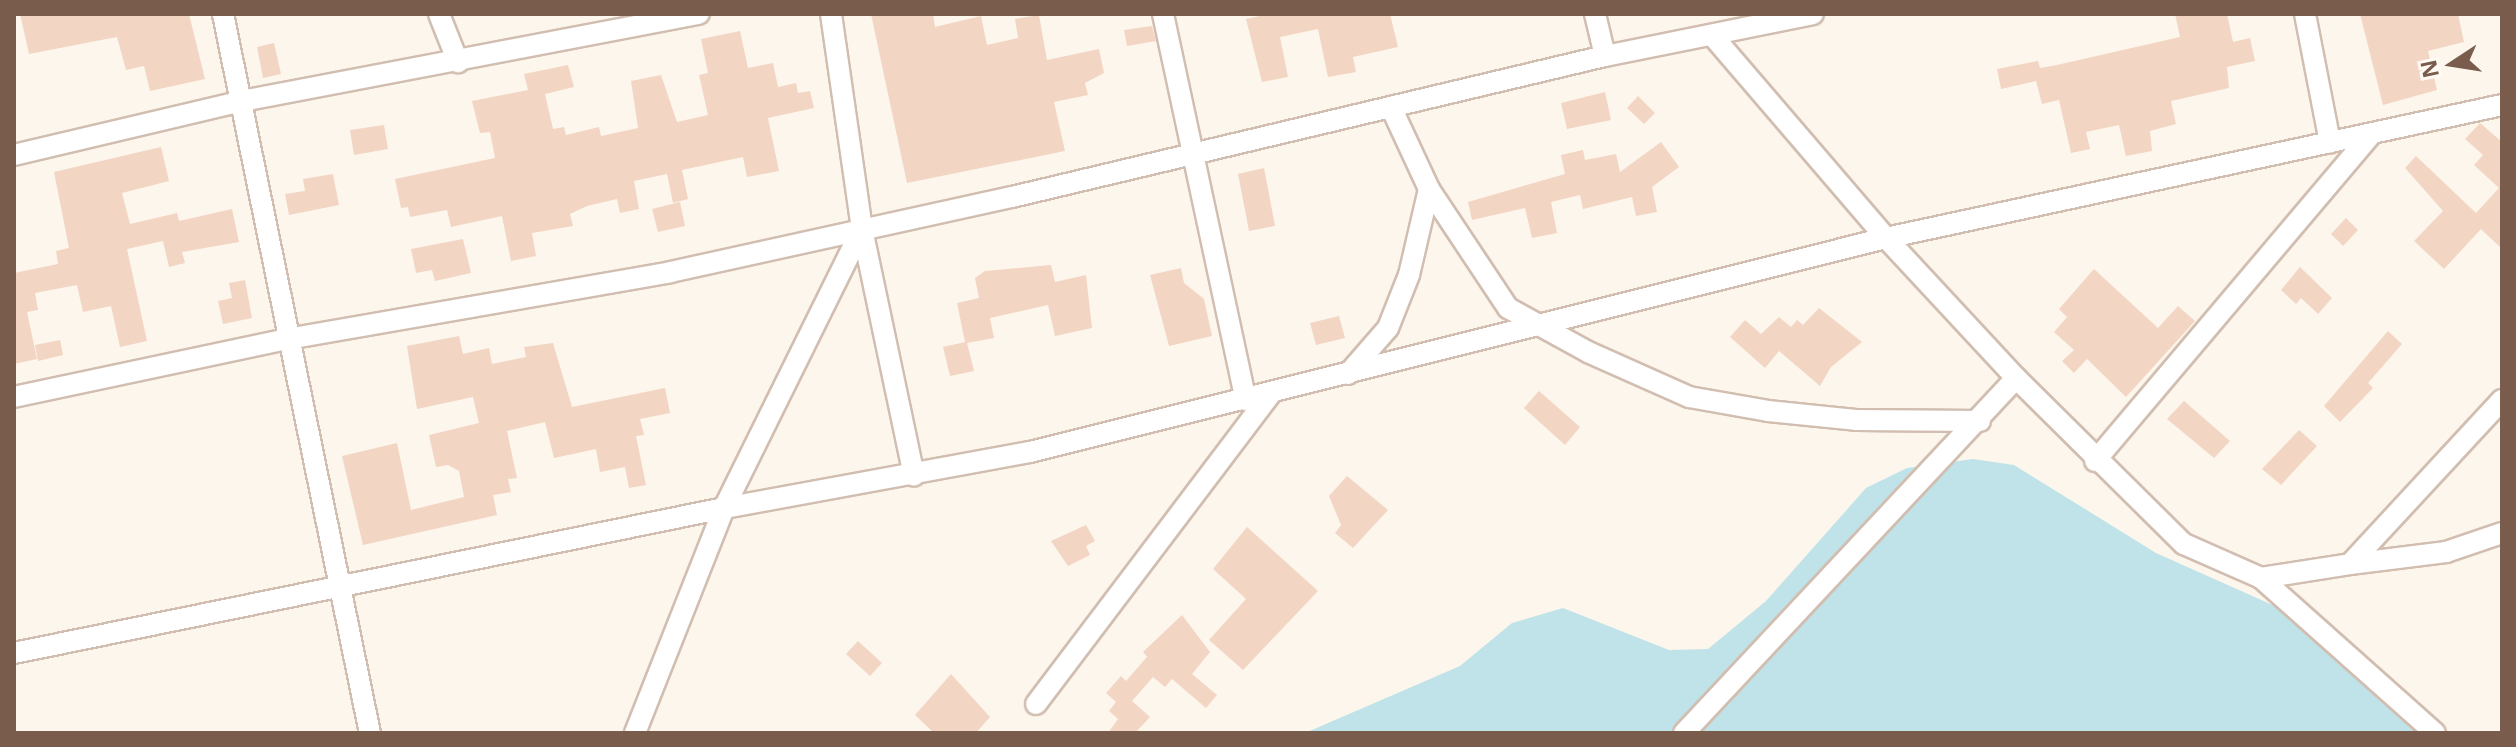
<!DOCTYPE html>
<style>
body{margin:0}
#map{position:relative;width:2516px;height:747px;overflow:hidden;background:#fdf6ec;font-family:"Noto Sans",sans-serif}
div>[style]{position:absolute}
[style*='--x']{left:calc(var(--x)*1px);top:calc(var(--y)*1px);width:calc(var(--w)*1px);rotate:calc(var(--a)*1deg)}
.water>*{inset:0;background:#bfe3e8}
.building>*{inset:0;background:#f3d5c3}
.roads{filter:drop-shadow(2px 0 #d1beb0) drop-shadow(-2px 0 #d1beb0) drop-shadow(0 2px #d1beb0) drop-shadow(0 -2px #d1beb0)}
.minor>*{height:20px;margin:-10px;padding:0 10px;transform-origin:10px;border-radius:10px;background:#fff}
span{translate:-50% -50%;white-space:nowrap;text-align:center;line-height:1.15;-webkit-text-stroke:6px #fffaf3;paint-order:stroke}
.frame{position:absolute;inset:0;border:16px solid #7a5c4d;pointer-events:none}
.north{position:absolute;left:2412px;top:24px;width:80px;height:80px;-webkit-text-stroke:6px #fffaf3;paint-order:stroke;rotate:258deg;font-size:22px;font-weight:700;line-height:32px;text-align:center;color:#7a5c4d}
.north::after{content:'';display:block;margin:auto;width:28px;height:36px;background:#7a5c4d;clip-path:polygon(50% 0,100% 100%,50% 72%,0 100%)}
</style>
<div id="map">
<div class="water">
<div style="clip-path:polygon(1973px 459px,2014px 465px,2156px 553px,2286px 611px,2423px 733px,1305px 733px,1460px 666px,1512px 623px,1563px 608px,1669px 650px,1708px 649px,1766px 601px,1866px 488px,1907px 468px)"></div>
</div>
<div class="building">
<div style="clip-path:polygon(20px 14px,189px 14px,205px 79px,150px 91px,144px 66px,126px 70px,117px 37px,29px 54px)"></div>
<div style="clip-path:polygon(871px 14px,933px 14px,935px 27px,981px 16px,987px 45px,1018px 38px,1015px 19px,1039px 15px,1047px 60px,1099px 49px,1104px 73px,1085px 83px,1088px 95px,1054px 102px,1065px 151px,907px 183px)"></div>
<div style="clip-path:polygon(1269px 14px,1390px 14px,1398px 47px,1353px 57px,1356px 72px,1328px 77px,1318px 29px,1280px 37px,1288px 77px,1262px 82px,1246px 19px)"></div>
<div style="clip-path:polygon(2175px 14px,2227px 14px,2233px 42px,2250px 38px,2255px 61px,2227px 67px,2229px 88px,2171px 101px,2176px 124px,2150px 131px,2152px 151px,2126px 156px,2119px 125px,2086px 132px,2090px 149px,2071px 153px,2059px 100px,2042px 104px,2036px 81px,2001px 89px,1997px 69px,2038px 61px,2040px 68px,2057px 65px,2180px 37px)"></div>
<div style="clip-path:polygon(2360px 14px,2458px 14px,2464px 42px,2428px 51px,2437px 90px,2383px 105px)"></div>
<div style="clip-path:polygon(1152px 26px,1156px 41px,1127px 46px,1124px 30px)"></div>
<div style="clip-path:polygon(740px 31px,748px 68px,773px 63px,778px 87px,796px 83px,798px 93px,810px 91px,814px 108px,768px 118px,779px 171px,747px 177px,743px 157px,682px 170px,688px 199px,673px 203px,667px 174px,634px 181px,639px 209px,620px 213px,617px 199px,587px 206px,570px 214px,573px 226px,532px 233px,536px 256px,511px 261px,502px 216px,451px 227px,447px 210px,410px 217px,408px 207px,401px 208px,395px 179px,495px 158px,490px 132px,480px 133px,472px 101px,528px 90px,524px 74px,568px 65px,574px 87px,545px 94px,553px 129px,564px 127px,566px 135px,599px 127px,601px 136px,638px 128px,631px 81px,661px 75px,677px 122px,708px 115px,699px 75px,708px 73px,701px 39px)"></div>
<div style="clip-path:polygon(274px 43px,281px 74px,263px 78px,257px 47px)"></div>
<div style="clip-path:polygon(1605px 92px,1611px 120px,1567px 129px,1561px 103px)"></div>
<div style="clip-path:polygon(1638px 96px,1655px 113px,1644px 124px,1627px 108px)"></div>
<div style="clip-path:polygon(2480px 123px,2502px 142px,2502px 249px,2481px 229px,2444px 269px,2414px 241px,2443px 211px,2405px 168px,2416px 156px,2476px 213px,2499px 188px,2474px 165px,2483px 155px,2465px 139px)"></div>
<div style="clip-path:polygon(384px 125px,388px 149px,354px 155px,350px 130px)"></div>
<div style="clip-path:polygon(1661px 142px,1679px 167px,1652px 187px,1657px 212px,1636px 216px,1632px 197px,1583px 209px,1580px 195px,1551px 202px,1557px 233px,1532px 238px,1525px 208px,1472px 220px,1468px 202px,1565px 174px,1561px 155px,1583px 150px,1585px 160px,1616px 154px,1620px 172px)"></div>
<div style="clip-path:polygon(161px 147px,169px 181px,122px 193px,130px 224px,177px 213px,179px 221px,232px 209px,239px 242px,182px 252px,185px 263px,169px 267px,163px 241px,127px 249px,147px 341px,120px 347px,111px 306px,83px 312px,77px 285px,35px 293px,38px 310px,27px 312px,37px 359px,14px 364px,14px 273px,58px 264px,56px 251px,69px 248px,54px 172px)"></div>
<div style="clip-path:polygon(1264px 168px,1275px 226px,1249px 231px,1238px 174px)"></div>
<div style="clip-path:polygon(333px 174px,339px 205px,289px 215px,285px 194px,305px 191px,303px 179px)"></div>
<div style="clip-path:polygon(680px 202px,685px 226px,658px 232px,652px 209px)"></div>
<div style="clip-path:polygon(2346px 218px,2358px 230px,2343px 246px,2331px 234px)"></div>
<div style="clip-path:polygon(463px 239px,471px 273px,435px 281px,432px 270px,416px 273px,411px 249px)"></div>
<div style="clip-path:polygon(1051px 265px,1055px 282px,1086px 275px,1092px 328px,1055px 336px,1048px 305px,990px 318px,994px 338px,967px 343px,974px 371px,950px 376px,943px 347px,965px 342px,957px 303px,979px 298px,975px 278px,985px 271px)"></div>
<div style="clip-path:polygon(2300px 267px,2332px 298px,2318px 314px,2301px 298px,2296px 304px,2281px 290px)"></div>
<div style="clip-path:polygon(1181px 268px,1184px 283px,1204px 299px,1212px 336px,1169px 346px,1150px 275px)"></div>
<div style="clip-path:polygon(2094px 269px,2158px 328px,2178px 306px,2195px 321px,2126px 397px,2087px 359px,2074px 373px,2062px 361px,2074px 350px,2054px 332px,2067px 317px,2059px 309px)"></div>
<div style="clip-path:polygon(245px 280px,252px 318px,223px 324px,218px 301px,232px 298px,229px 283px)"></div>
<div style="clip-path:polygon(1819px 308px,1862px 342px,1831px 367px,1820px 386px,1779px 351px,1765px 368px,1730px 337px,1745px 320px,1761px 334px,1779px 317px,1791px 327px,1797px 320px,1803px 325px)"></div>
<div style="clip-path:polygon(1339px 316px,1345px 338px,1316px 345px,1310px 323px)"></div>
<div style="clip-path:polygon(2388px 331px,2402px 344px,2368px 383px,2373px 388px,2340px 422px,2324px 406px)"></div>
<div style="clip-path:polygon(459px 336px,463px 354px,489px 348px,492px 364px,526px 357px,524px 347px,553px 343px,572px 407px,665px 388px,670px 413px,640px 419px,644px 435px,636px 436px,646px 485px,629px 488px,625px 467px,600px 472px,596px 449px,554px 458px,545px 422px,507px 431px,517px 478px,508px 479px,511px 492px,493px 495px,497px 515px,363px 545px,342px 456px,397px 443px,411px 510px,464px 497px,459px 471px,448px 465px,436px 467px,429px 435px,479px 423px,473px 397px,417px 409px,407px 346px)"></div>
<div style="clip-path:polygon(60px 340px,63px 355px,38px 361px,35px 345px)"></div>
<div style="clip-path:polygon(1539px 391px,1580px 427px,1565px 445px,1524px 408px)"></div>
<div style="clip-path:polygon(2184px 401px,2230px 441px,2214px 458px,2167px 419px)"></div>
<div style="clip-path:polygon(2299px 430px,2317px 446px,2281px 485px,2262px 469px)"></div>
<div style="clip-path:polygon(1347px 476px,1388px 510px,1353px 548px,1335px 533px,1341px 525px,1329px 496px)"></div>
<div style="clip-path:polygon(1086px 525px,1095px 541px,1086px 546px,1090px 555px,1068px 566px,1051px 541px)"></div>
<div style="clip-path:polygon(1247px 527px,1318px 591px,1243px 670px,1209px 640px,1246px 599px,1213px 569px)"></div>
<div style="clip-path:polygon(1182px 615px,1210px 652px,1192px 674px,1217px 695px,1206px 708px,1172px 679px,1165px 687px,1153px 677px,1132px 701px,1150px 717px,1135px 733px,1108px 733px,1118px 719px,1109px 711px,1116px 702px,1106px 693px,1121px 676px,1126px 681px,1147px 657px,1143px 652px)"></div>
<div style="clip-path:polygon(858px 641px,882px 663px,870px 676px,846px 654px)"></div>
<div style="clip-path:polygon(951px 674px,990px 717px,976px 733px,934px 733px,915px 715px)"></div>
</div>
<div class="roads">
<div class="minor">
<div style="--x:223;--y:14;--w:734;--a:78.45"></div>
<div style="--x:439;--y:14;--w:52;--a:68.4"></div>
<div style="--x:831;--y:14;--w:217;--a:81.8"></div>
<div style="--x:862;--y:229;--w:252;--a:78.1"></div>
<div style="--x:1163;--y:14;--w:395;--a:77.9"></div>
<div style="--x:1595;--y:14;--w:43;--a:76.6"></div>
<div style="--x:2305;--y:14;--w:131;--a:79"></div>
<div style="--x:1712;--y:35;--w:267;--a:49.4"></div>
<div style="--x:1886;--y:238;--w:191;--a:47.1"></div>
<div style="--x:2016;--y:378;--w:236;--a:44.7"></div>
<div style="--x:2184;--y:544;--w:84;--a:23.8"></div>
<div style="--x:2261;--y:578;--w:90;--a:-8.9"></div>
<div style="--x:2350;--y:564;--w:224;--a:-47.2"></div>
<div style="--x:1391;--y:107;--w:90;--a:65.1"></div>
<div style="--x:1429;--y:189;--w:143;--a:56.4"></div>
<div style="--x:1508;--y:308;--w:91;--a:28.8"></div>
<div style="--x:1588;--y:352;--w:111;--a:24"></div>
<div style="--x:1689;--y:397;--w:80;--a:10"></div>
<div style="--x:1768;--y:411;--w:88;--a:5.8"></div>
<div style="--x:1856;--y:420;--w:124;--a:0.5"></div>
<div style="--x:14;--y:155;--w:234;--a:-13.3"></div>
<div style="--x:242;--y:101;--w:465;--a:-10.8"></div>
<div style="--x:1348;--y:374;--w:61;--a:-49"></div>
<div style="--x:1388;--y:328;--w:57;--a:-68.4"></div>
<div style="--x:1409;--y:275;--w:88;--a:-76.9"></div>
<div style="--x:14;--y:397;--w:280;--a:-12"></div>
<div style="--x:288;--y:339;--w:388;--a:-9.9"></div>
<div style="--x:670;--y:272;--w:350;--a:-12.4"></div>
<div style="--x:1012;--y:197;--w:610;--a:-13.38"></div>
<div style="--x:1605;--y:56;--w:212;--a:-11.4"></div>
<div style="--x:2095;--y:461;--w:428;--a:-49.8"></div>
<div style="--x:2350;--y:564;--w:97;--a:-7.1"></div>
<div style="--x:2446;--y:552;--w:59;--a:-18.7"></div>
<div style="--x:2261;--y:578;--w:233;--a:41.7"></div>
<div style="--x:14;--y:653;--w:725;--a:-11.54"></div>
<div style="--x:724;--y:508;--w:311;--a:-10.4"></div>
<div style="--x:1030;--y:452;--w:882;--a:-14.04"></div>
<div style="--x:1886;--y:238;--w:630;--a:-12.18"></div>
<div style="--x:1036;--y:704;--w:390;--a:-52.9"></div>
<div style="--x:635;--y:733;--w:242;--a:-68.4"></div>
<div style="--x:724;--y:508;--w:311;--a:-63.7"></div>
<div style="--x:1684;--y:733;--w:486;--a:-46.9"></div>
</div>
</div>
<div class="frame"></div>
<div class="north">N</div>
</div>
